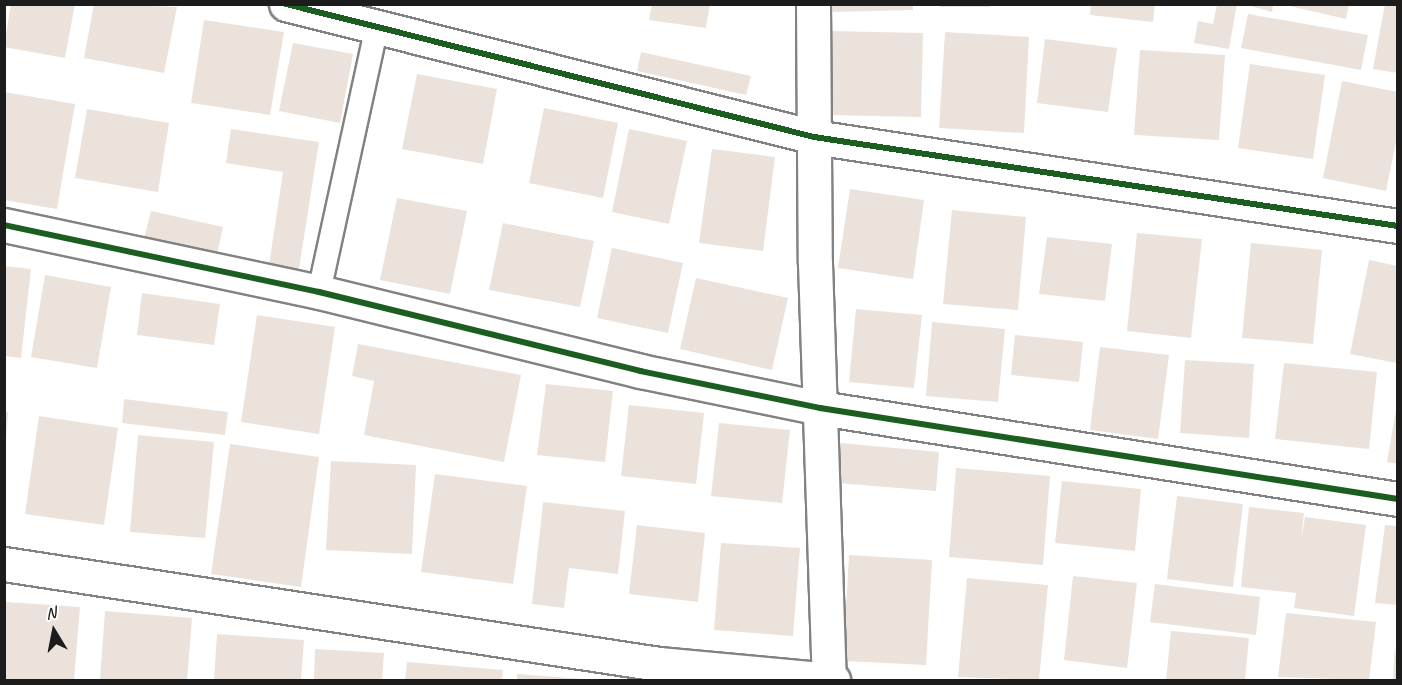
<!DOCTYPE html>
<style>
body{margin:0}
#map{position:relative;width:1402px;height:685px;overflow:hidden;background:#fff;font-family:Caveat,sans-serif}
div>[style]{position:absolute}
[style*='--x']{left:calc(var(--x)*1px);top:calc(var(--y)*1px);width:calc(var(--w)*1px);rotate:calc(var(--a)*1deg)}
.building>*{inset:0;background:#ebe3db}
.roads{filter:drop-shadow(2px 0 #828282) drop-shadow(-2px 0 #828282) drop-shadow(0 2px #828282) drop-shadow(0 -2px #828282)}
.lane>*{height:22px;margin:-11px;padding:0 11px;transform-origin:11px;border-radius:11px;background:#fff}
.street>*{height:33px;margin:-16.5px;padding:0 16.5px;transform-origin:16.5px;border-radius:16.5px;background:#fff}
.cycleway>*{height:6px;margin:-3px;padding:0 3px;transform-origin:3px;border-radius:3px;background:#1b5e20}
span{translate:-50% -50%;white-space:nowrap;text-align:center;line-height:1.15;-webkit-text-stroke:5px #fff;paint-order:stroke}
.frame{position:absolute;inset:0;border:6px solid #1c1c1c;pointer-events:none}
.north{position:absolute;left:24px;top:601px;width:60px;height:60px;-webkit-text-stroke:4px #fff;paint-order:stroke;rotate:350deg;font-size:16px;font-weight:700;line-height:24px;text-align:center;color:#1c1c1c}
.north::after{content:'';display:block;margin:auto;width:21px;height:27px;background:#1c1c1c;clip-path:polygon(50% 0,100% 100%,50% 72%,0 100%)}
</style>
<div id="map">
<div class="building">
<div style="clip-path:polygon(11px 4px,75px 4px,65px 58px,4px 47px)"></div>
<div style="clip-path:polygon(94px 4px,177px 7px,164px 73px,84px 58px)"></div>
<div style="clip-path:polygon(652px 4px,710px 4px,706px 28px,649px 20px)"></div>
<div style="clip-path:polygon(831px 4px,913px 4px,913px 10px,831px 12px)"></div>
<div style="clip-path:polygon(940px 4px,990px 4px,990px 7px,940px 7px)"></div>
<div style="clip-path:polygon(1091px 4px,1155px 4px,1153px 22px,1090px 15px)"></div>
<div style="clip-path:polygon(1217px 4px,1237px 4px,1229px 49px,1194px 43px,1198px 21px,1213px 24px)"></div>
<div style="clip-path:polygon(1244px 4px,1273px 4px,1272px 12px)"></div>
<div style="clip-path:polygon(1281px 4px,1349px 4px,1346px 19px)"></div>
<div style="clip-path:polygon(1385px 4px,1398px 4px,1398px 73px,1373px 69px)"></div>
<div style="clip-path:polygon(1248px 14px,1368px 35px,1361px 70px,1241px 48px)"></div>
<div style="clip-path:polygon(204px 20px,284px 32px,270px 115px,191px 103px)"></div>
<div style="clip-path:polygon(828px 31px,923px 33px,921px 117px,826px 115px)"></div>
<div style="clip-path:polygon(945px 32px,1029px 37px,1024px 133px,939px 128px)"></div>
<div style="clip-path:polygon(1045px 39px,1117px 48px,1108px 112px,1037px 103px)"></div>
<div style="clip-path:polygon(293px 43px,353px 54px,340px 123px,279px 111px)"></div>
<div style="clip-path:polygon(1140px 50px,1225px 55px,1219px 140px,1134px 135px)"></div>
<div style="clip-path:polygon(641px 52px,751px 76px,746px 95px,637px 71px)"></div>
<div style="clip-path:polygon(1250px 64px,1325px 75px,1313px 159px,1238px 148px)"></div>
<div style="clip-path:polygon(417px 74px,497px 89px,483px 164px,402px 149px)"></div>
<div style="clip-path:polygon(1342px 81px,1398px 92px,1398px 132px,1386px 191px,1323px 178px)"></div>
<div style="clip-path:polygon(4px 92px,75px 104px,57px 209px,4px 200px)"></div>
<div style="clip-path:polygon(544px 108px,618px 123px,603px 198px,529px 183px)"></div>
<div style="clip-path:polygon(87px 109px,169px 123px,158px 192px,75px 178px)"></div>
<div style="clip-path:polygon(231px 129px,319px 142px,299px 269px,269px 265px,283px 172px,226px 163px)"></div>
<div style="clip-path:polygon(629px 129px,687px 141px,669px 224px,612px 212px)"></div>
<div style="clip-path:polygon(712px 149px,775px 157px,763px 251px,699px 243px)"></div>
<div style="clip-path:polygon(850px 189px,924px 200px,913px 279px,838px 268px)"></div>
<div style="clip-path:polygon(397px 198px,467px 211px,450px 294px,380px 280px)"></div>
<div style="clip-path:polygon(952px 210px,1026px 217px,1018px 310px,943px 304px)"></div>
<div style="clip-path:polygon(151px 211px,223px 227px,216px 259px,143px 242px)"></div>
<div style="clip-path:polygon(503px 223px,594px 241px,580px 307px,489px 290px)"></div>
<div style="clip-path:polygon(1137px 233px,1202px 239px,1191px 338px,1127px 331px)"></div>
<div style="clip-path:polygon(1047px 237px,1112px 244px,1105px 301px,1039px 294px)"></div>
<div style="clip-path:polygon(1251px 243px,1322px 250px,1313px 344px,1242px 338px)"></div>
<div style="clip-path:polygon(612px 248px,683px 263px,668px 333px,597px 318px)"></div>
<div style="clip-path:polygon(1369px 260px,1398px 266px,1397px 363px,1350px 354px)"></div>
<div style="clip-path:polygon(4px 266px,31px 269px,21px 358px,4px 356px)"></div>
<div style="clip-path:polygon(45px 275px,111px 287px,97px 368px,31px 357px)"></div>
<div style="clip-path:polygon(696px 278px,788px 298px,772px 370px,680px 349px)"></div>
<div style="clip-path:polygon(142px 293px,220px 304px,214px 345px,137px 335px)"></div>
<div style="clip-path:polygon(856px 309px,922px 315px,914px 388px,849px 382px)"></div>
<div style="clip-path:polygon(257px 315px,335px 327px,319px 434px,241px 422px)"></div>
<div style="clip-path:polygon(932px 322px,1005px 329px,998px 402px,926px 396px)"></div>
<div style="clip-path:polygon(1015px 335px,1083px 342px,1079px 382px,1011px 375px)"></div>
<div style="clip-path:polygon(358px 344px,521px 375px,504px 462px,364px 435px,374px 381px,352px 376px)"></div>
<div style="clip-path:polygon(1100px 347px,1169px 355px,1158px 439px,1090px 430px)"></div>
<div style="clip-path:polygon(1185px 360px,1254px 364px,1249px 438px,1180px 433px)"></div>
<div style="clip-path:polygon(1284px 363px,1377px 372px,1369px 449px,1275px 439px)"></div>
<div style="clip-path:polygon(546px 384px,613px 391px,605px 462px,537px 455px)"></div>
<div style="clip-path:polygon(124px 399px,228px 412px,225px 435px,122px 423px)"></div>
<div style="clip-path:polygon(629px 405px,704px 413px,696px 484px,621px 476px)"></div>
<div style="clip-path:polygon(1396px 410px,1398px 410px,1398px 464px,1387px 462px)"></div>
<div style="clip-path:polygon(4px 412px,8px 412px,6px 440px,4px 440px)"></div>
<div style="clip-path:polygon(39px 416px,118px 428px,104px 525px,25px 514px)"></div>
<div style="clip-path:polygon(719px 423px,790px 430px,782px 503px,711px 496px)"></div>
<div style="clip-path:polygon(138px 435px,214px 442px,205px 538px,130px 532px)"></div>
<div style="clip-path:polygon(840px 443px,939px 452px,936px 491px,837px 483px)"></div>
<div style="clip-path:polygon(230px 444px,319px 457px,301px 587px,211px 574px)"></div>
<div style="clip-path:polygon(331px 461px,416px 465px,412px 554px,326px 550px)"></div>
<div style="clip-path:polygon(956px 468px,1050px 476px,1043px 565px,949px 557px)"></div>
<div style="clip-path:polygon(435px 474px,527px 486px,513px 584px,421px 572px)"></div>
<div style="clip-path:polygon(1062px 481px,1141px 489px,1135px 551px,1055px 543px)"></div>
<div style="clip-path:polygon(1177px 496px,1243px 504px,1233px 587px,1167px 579px)"></div>
<div style="clip-path:polygon(543px 502px,625px 511px,618px 574px,569px 568px,564px 608px,532px 604px)"></div>
<div style="clip-path:polygon(1249px 507px,1304px 513px,1301px 541px,1305px 517px,1366px 525px,1354px 616px,1294px 608px,1296px 593px,1241px 587px)"></div>
<div style="clip-path:polygon(637px 525px,705px 533px,698px 602px,629px 594px)"></div>
<div style="clip-path:polygon(1385px 525px,1398px 526px,1398px 605px,1375px 603px)"></div>
<div style="clip-path:polygon(721px 543px,800px 548px,793px 636px,714px 630px)"></div>
<div style="clip-path:polygon(849px 555px,932px 560px,926px 665px,843px 661px)"></div>
<div style="clip-path:polygon(1073px 576px,1137px 583px,1127px 668px,1064px 660px)"></div>
<div style="clip-path:polygon(967px 578px,1048px 585px,1039px 680px,958px 677px)"></div>
<div style="clip-path:polygon(1155px 584px,1260px 597px,1256px 635px,1150px 622px)"></div>
<div style="clip-path:polygon(6px 602px,80px 607px,74px 680px,4px 680px)"></div>
<div style="clip-path:polygon(105px 611px,192px 618px,187px 680px,100px 680px)"></div>
<div style="clip-path:polygon(1286px 613px,1376px 622px,1369px 680px,1278px 677px)"></div>
<div style="clip-path:polygon(1171px 631px,1249px 638px,1245px 680px,1166px 680px)"></div>
<div style="clip-path:polygon(217px 634px,304px 640px,301px 680px,214px 680px)"></div>
<div style="clip-path:polygon(1395px 646px,1398px 680px,1393px 680px)"></div>
<div style="clip-path:polygon(315px 649px,384px 653px,382px 680px,314px 680px)"></div>
<div style="clip-path:polygon(407px 662px,503px 670px,502px 680px,405px 680px)"></div>
<div style="clip-path:polygon(517px 674px,584px 679px,584px 680px,517px 680px)"></div>
</div>
<div class="roads">
<div class="lane">
<div style="--x:319;--y:292;--w:271;--a:-77.7"></div>
</div>
<div class="street">
<div style="--x:286;--y:4;--w:544;--a:14.14"></div>
<div style="--x:814;--y:137;--w:591;--a:8.67"></div>
<div style="--x:813;--y:4;--w:259;--a:89.6"></div>
<div style="--x:815;--y:263;--w:417;--a:88.1"></div>
<div style="--x:4;--y:225;--w:322;--a:12"></div>
<div style="--x:319;--y:292;--w:331;--a:13.8"></div>
<div style="--x:640;--y:371;--w:184;--a:11.6"></div>
<div style="--x:820;--y:408;--w:585;--a:8.95"></div>
<div style="--x:4;--y:564;--w:663;--a:8.68"></div>
<div style="--x:659;--y:664;--w:175;--a:5.3"></div>
</div>
</div>
<div class="cycleway">
<div style="--x:286;--y:4;--w:544;--a:14.14"></div>
<div style="--x:814;--y:137;--w:591;--a:8.67"></div>
<div style="--x:4;--y:225;--w:322;--a:12"></div>
<div style="--x:319;--y:292;--w:331;--a:13.8"></div>
<div style="--x:640;--y:371;--w:184;--a:11.6"></div>
<div style="--x:820;--y:408;--w:585;--a:8.95"></div>
</div>
<div class="frame"></div>
<div class="north">N</div>
</div>
